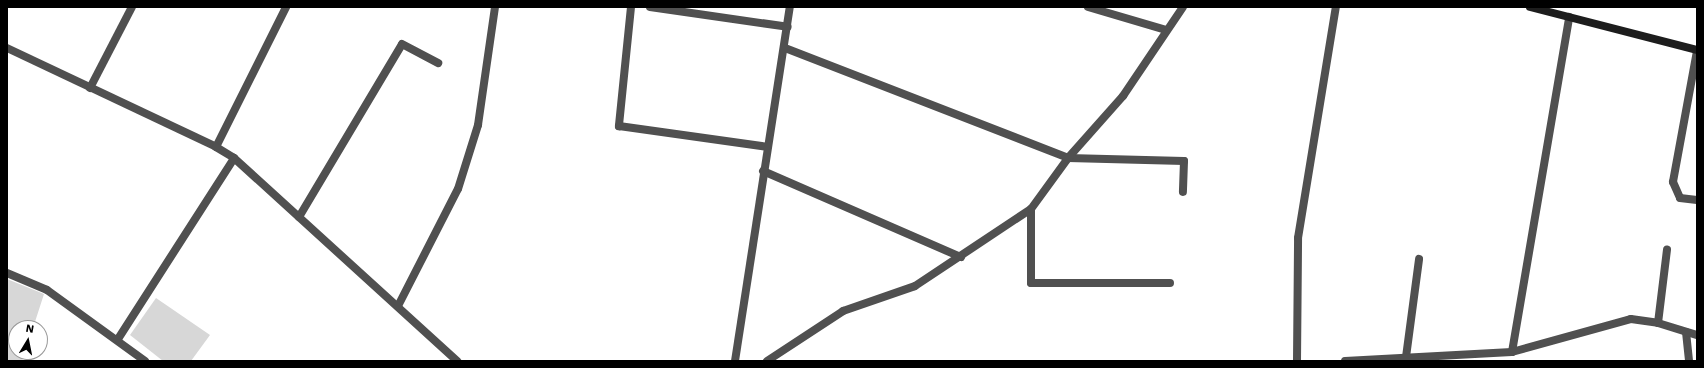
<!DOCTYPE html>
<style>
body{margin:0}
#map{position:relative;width:1704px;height:368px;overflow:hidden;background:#fff;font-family:"Work Sans",sans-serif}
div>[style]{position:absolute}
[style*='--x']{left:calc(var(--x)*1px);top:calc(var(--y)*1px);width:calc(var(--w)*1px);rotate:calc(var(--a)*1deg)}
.green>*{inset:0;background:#d7d7d7}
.lane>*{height:8px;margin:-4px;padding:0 4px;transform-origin:4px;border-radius:4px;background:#505050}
.street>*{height:8px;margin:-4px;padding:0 4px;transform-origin:4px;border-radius:4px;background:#505050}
.secondary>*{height:8px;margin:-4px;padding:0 4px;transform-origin:4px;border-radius:4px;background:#1d1d1d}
span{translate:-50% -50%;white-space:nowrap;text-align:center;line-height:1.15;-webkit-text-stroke:3px #fff;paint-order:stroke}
.frame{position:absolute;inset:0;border:8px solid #000;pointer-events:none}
.north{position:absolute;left:8px;top:320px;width:40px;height:40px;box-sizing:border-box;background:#fff;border:1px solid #999;border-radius:50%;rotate:10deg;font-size:11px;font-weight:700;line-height:16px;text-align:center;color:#000}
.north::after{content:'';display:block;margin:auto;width:14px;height:18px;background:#000;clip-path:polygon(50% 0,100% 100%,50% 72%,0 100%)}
</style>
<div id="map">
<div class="green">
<div style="clip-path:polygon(7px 279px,44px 294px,33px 328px,16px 328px,16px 352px,25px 352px,22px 361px,7px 361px)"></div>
<div style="clip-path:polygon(156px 298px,210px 335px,191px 361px,163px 361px,130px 335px)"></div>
</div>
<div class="lane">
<div style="--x:631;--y:7;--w:120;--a:95.8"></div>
<div style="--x:619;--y:126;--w:150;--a:8"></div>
<div style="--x:90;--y:88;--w:91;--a:-62.6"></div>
<div style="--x:216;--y:147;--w:157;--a:-63.4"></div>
<div style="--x:1068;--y:158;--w:116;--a:1.5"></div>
<div style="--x:1184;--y:161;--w:31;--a:92"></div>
<div style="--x:763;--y:171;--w:216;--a:23.5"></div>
<div style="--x:1031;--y:209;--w:74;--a:90"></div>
<div style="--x:1031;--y:283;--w:139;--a:0"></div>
<div style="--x:299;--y:217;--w:201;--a:-59.2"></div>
<div style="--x:402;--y:44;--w:41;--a:27.8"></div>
<div style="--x:1406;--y:357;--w:99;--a:-82.4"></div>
</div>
<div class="street">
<div style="--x:650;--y:7;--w:139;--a:8.2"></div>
<div style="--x:1088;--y:7;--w:81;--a:16.4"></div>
<div style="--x:7;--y:48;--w:231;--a:25.3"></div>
<div style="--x:216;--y:147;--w:21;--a:31"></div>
<div style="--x:234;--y:158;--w:302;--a:42.3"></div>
<div style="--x:785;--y:48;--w:304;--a:21.2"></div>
<div style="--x:1697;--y:51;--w:133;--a:100.4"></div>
<div style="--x:1673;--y:182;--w:17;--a:66"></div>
<div style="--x:1680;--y:198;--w:17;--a:7"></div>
<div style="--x:7;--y:273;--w:43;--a:23"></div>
<div style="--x:47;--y:290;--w:121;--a:35.9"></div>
<div style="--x:398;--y:306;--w:131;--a:-62.9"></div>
<div style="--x:458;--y:189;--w:67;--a:-72.6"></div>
<div style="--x:478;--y:125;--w:119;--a:-81.8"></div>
<div style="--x:1658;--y:323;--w:74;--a:-83"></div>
<div style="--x:1686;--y:332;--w:29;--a:84"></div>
<div style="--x:118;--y:339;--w:215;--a:-57.3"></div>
<div style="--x:1512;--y:352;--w:340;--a:-80.3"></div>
<div style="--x:735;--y:361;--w:358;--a:-81.2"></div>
<div style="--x:767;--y:361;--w:91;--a:-33.3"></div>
<div style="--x:843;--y:311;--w:76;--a:-19.1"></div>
<div style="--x:915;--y:286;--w:139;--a:-33.6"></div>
<div style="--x:1031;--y:209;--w:63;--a:-54"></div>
<div style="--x:1068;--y:158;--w:83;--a:-48.4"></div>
<div style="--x:1123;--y:96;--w:107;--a:-56"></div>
<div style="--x:1297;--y:361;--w:123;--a:-89.5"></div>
<div style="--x:1298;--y:238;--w:234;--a:-80.7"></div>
<div style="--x:1345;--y:361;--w:167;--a:-3.1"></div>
<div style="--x:1512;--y:352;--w:123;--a:-15.5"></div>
<div style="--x:1631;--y:319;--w:27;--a:8"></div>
<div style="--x:1658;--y:323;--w:41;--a:17.1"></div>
</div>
<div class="secondary">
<div style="--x:1530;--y:7;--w:172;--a:14.4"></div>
</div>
<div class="frame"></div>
<div class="north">N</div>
</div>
